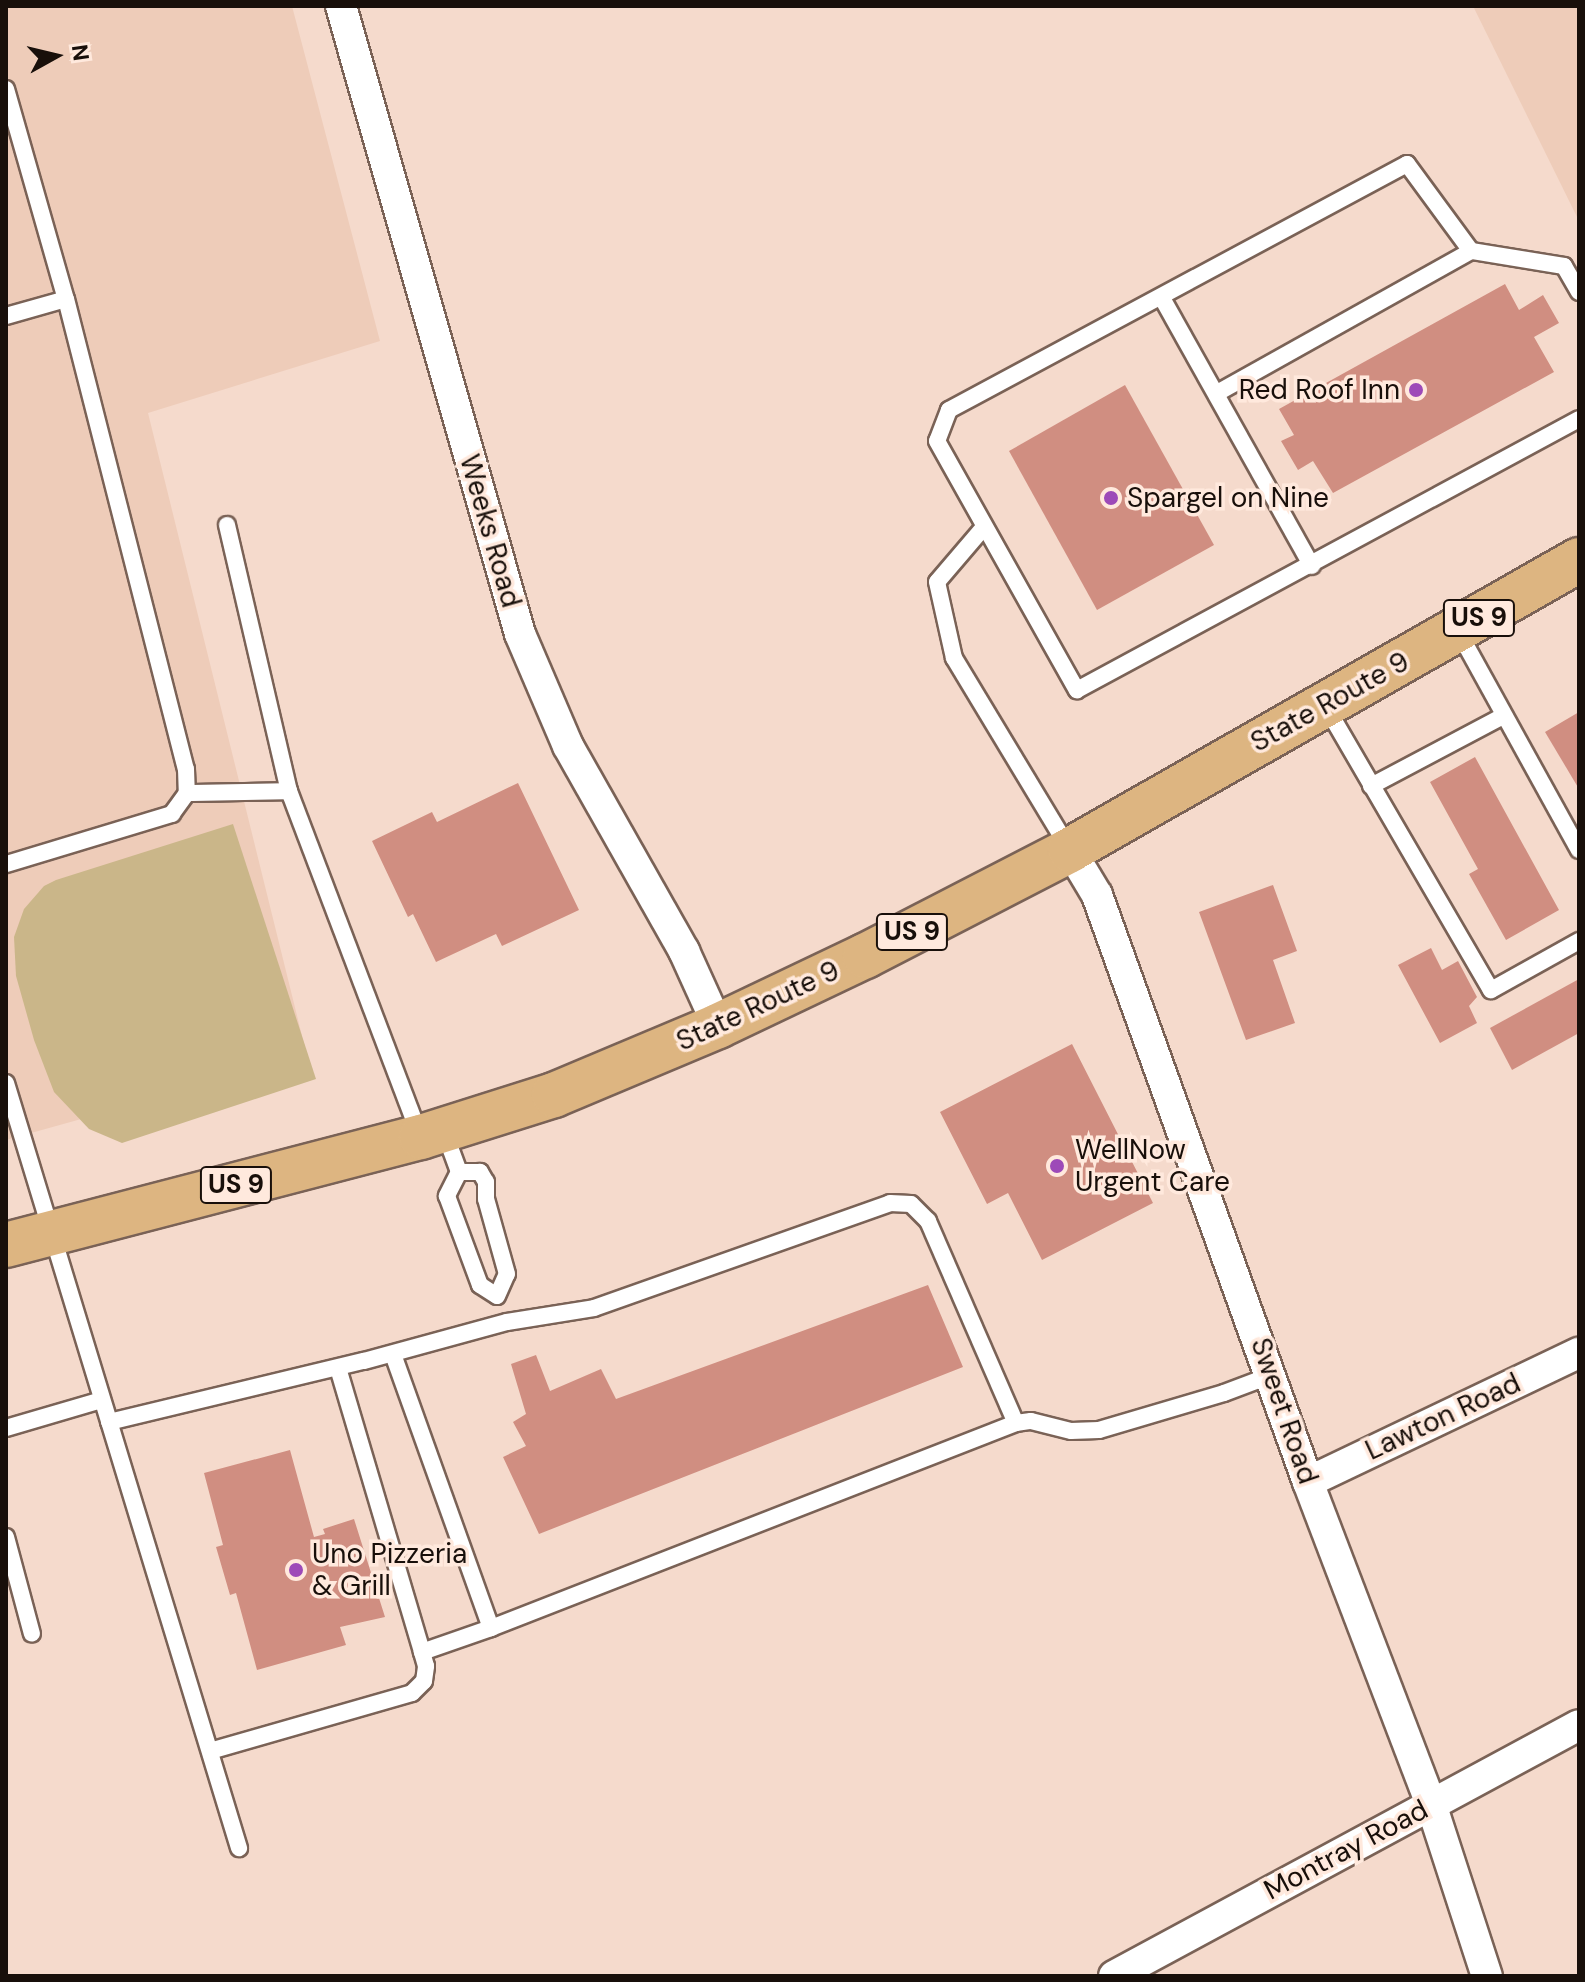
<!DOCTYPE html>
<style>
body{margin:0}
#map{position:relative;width:1585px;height:1982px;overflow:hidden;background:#f5dacc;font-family:"DM Sans",sans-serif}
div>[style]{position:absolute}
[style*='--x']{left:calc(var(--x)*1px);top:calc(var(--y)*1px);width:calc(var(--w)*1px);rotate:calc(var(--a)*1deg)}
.built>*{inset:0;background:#eeccb9}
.green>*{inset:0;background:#cab689}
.building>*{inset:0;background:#d08e81}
.roads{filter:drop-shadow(2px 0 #7a6256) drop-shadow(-2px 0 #7a6256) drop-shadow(0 2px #7a6256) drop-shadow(0 -2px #7a6256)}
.lane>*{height:16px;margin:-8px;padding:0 8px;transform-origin:8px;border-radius:8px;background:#fff}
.street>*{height:30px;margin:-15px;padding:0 15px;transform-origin:15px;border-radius:15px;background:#fff}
.primary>*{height:44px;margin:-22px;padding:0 22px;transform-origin:22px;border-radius:22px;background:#ddb581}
.dots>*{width:22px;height:22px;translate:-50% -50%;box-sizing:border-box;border:4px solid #ffe9dd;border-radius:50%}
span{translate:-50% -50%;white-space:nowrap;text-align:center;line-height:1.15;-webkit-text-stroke:7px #ffe9dd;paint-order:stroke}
.shield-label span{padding:2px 6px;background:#ffe9dd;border:2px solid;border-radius:6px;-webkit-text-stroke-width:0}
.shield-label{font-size:26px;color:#180f0a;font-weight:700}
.poi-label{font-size:28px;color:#180f0a}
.right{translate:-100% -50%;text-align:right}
.left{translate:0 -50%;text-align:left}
.street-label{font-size:28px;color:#180f0a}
.frame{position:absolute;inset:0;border:8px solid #180f0a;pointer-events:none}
.north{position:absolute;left:16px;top:16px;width:80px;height:80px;-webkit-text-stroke:6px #ffe9dd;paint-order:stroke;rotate:82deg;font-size:22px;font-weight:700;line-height:32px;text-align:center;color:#180f0a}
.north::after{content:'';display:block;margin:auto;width:28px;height:36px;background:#180f0a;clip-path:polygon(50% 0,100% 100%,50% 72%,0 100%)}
</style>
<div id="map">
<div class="built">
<div style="clip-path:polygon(6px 6px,292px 6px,380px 341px,148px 413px,307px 1056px,6px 1140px)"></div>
<div style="clip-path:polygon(1473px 6px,1579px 6px,1579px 221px)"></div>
</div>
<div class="green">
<div style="clip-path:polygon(233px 824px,316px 1079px,122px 1143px,89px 1129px,54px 1092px,34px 1040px,16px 976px,14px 937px,24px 909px,44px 886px,56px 880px)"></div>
</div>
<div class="building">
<div style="clip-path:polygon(1505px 284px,1519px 310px,1543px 295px,1559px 323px,1534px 337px,1554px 372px,1333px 493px,1313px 461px,1298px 470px,1281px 441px,1294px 435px,1279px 409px)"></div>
<div style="clip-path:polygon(1125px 385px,1214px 545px,1097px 610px,1009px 451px)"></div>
<div style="clip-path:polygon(1579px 712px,1579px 789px,1545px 732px)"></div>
<div style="clip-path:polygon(1475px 757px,1559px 910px,1506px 940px,1469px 874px,1478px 869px,1430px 782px)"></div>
<div style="clip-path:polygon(518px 783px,579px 910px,502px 946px,496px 934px,436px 962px,413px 914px,408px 917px,372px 841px,432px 812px,437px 822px)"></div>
<div style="clip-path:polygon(1273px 885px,1297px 951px,1273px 960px,1295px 1023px,1246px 1040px,1199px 912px)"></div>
<div style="clip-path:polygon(1431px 948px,1442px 970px,1458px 961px,1477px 997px,1469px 1006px,1477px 1023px,1440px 1043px,1398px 965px)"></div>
<div style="clip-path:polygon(1579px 979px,1579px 1033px,1512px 1070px,1490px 1028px)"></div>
<div style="clip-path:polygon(1072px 1044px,1153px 1203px,1042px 1260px,1008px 1193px,987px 1204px,940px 1112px)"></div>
<div style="clip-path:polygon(928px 1285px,963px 1367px,539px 1534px,503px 1457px,526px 1446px,513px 1422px,526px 1414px,511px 1364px,536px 1355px,550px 1391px,601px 1369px,616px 1399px)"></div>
<div style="clip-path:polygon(290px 1450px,314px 1537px,325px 1534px,323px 1529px,354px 1519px,385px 1617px,340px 1627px,346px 1645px,257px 1670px,236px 1593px,230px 1595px,216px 1547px,223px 1545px,204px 1473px)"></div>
</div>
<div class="roads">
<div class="lane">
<div style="--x:6;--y:89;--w:218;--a:74.1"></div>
<div style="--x:1579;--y:292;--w:30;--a:-120"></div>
<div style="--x:1564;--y:266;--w:94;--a:-170.8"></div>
<div style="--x:1471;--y:251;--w:108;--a:-126.3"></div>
<div style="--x:1407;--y:164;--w:520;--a:151.76"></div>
<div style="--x:949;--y:410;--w:33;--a:111"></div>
<div style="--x:937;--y:441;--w:286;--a:60.7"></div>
<div style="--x:1077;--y:690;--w:570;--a:-28.36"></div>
<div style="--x:1162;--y:298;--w:307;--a:60.8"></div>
<div style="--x:6;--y:316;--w:62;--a:-15.8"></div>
<div style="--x:66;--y:299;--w:485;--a:75.7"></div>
<div style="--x:186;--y:769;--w:24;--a:88"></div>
<div style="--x:187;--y:793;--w:26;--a:126"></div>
<div style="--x:172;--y:814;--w:173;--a:163.2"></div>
<div style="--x:1217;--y:393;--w:291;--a:-29.2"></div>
<div style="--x:227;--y:525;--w:273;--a:76.9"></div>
<div style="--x:289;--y:791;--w:369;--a:69.2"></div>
<div style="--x:984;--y:527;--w:72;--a:130.5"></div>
<div style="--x:937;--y:582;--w:78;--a:77.4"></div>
<div style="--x:954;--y:658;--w:224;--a:58.9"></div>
<div style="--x:1458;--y:631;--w:250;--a:61.1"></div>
<div style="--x:1325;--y:705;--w:330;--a:59.8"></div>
<div style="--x:1491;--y:990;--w:101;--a:-29.1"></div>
<div style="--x:1371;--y:786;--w:149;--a:-27.9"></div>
<div style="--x:187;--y:793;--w:102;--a:-1.1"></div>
<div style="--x:6;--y:1083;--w:800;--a:73.06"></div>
<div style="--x:444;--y:1131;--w:44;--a:69.9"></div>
<div style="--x:459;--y:1172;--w:27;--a:117"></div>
<div style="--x:447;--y:1196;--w:95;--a:69.7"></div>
<div style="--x:480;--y:1285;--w:20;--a:33"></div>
<div style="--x:497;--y:1296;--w:24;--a:-66"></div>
<div style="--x:507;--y:1274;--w:78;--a:-105.6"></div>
<div style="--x:486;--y:1199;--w:17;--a:-90"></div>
<div style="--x:486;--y:1182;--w:12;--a:-121"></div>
<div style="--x:480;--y:1172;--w:21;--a:180"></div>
<div style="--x:338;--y:1368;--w:296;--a:73.5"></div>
<div style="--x:422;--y:1652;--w:73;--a:-19.2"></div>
<div style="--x:109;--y:1422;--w:262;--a:-13.5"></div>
<div style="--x:364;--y:1361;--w:148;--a:-15.3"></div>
<div style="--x:507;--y:1322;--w:88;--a:-9.1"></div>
<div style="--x:594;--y:1308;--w:314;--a:-19.5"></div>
<div style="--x:890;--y:1203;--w:21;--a:3"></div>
<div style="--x:911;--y:1204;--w:24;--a:45"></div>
<div style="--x:928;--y:1221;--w:220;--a:66.5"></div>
<div style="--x:1016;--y:1423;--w:564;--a:158.67"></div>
<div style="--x:491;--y:1628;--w:291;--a:-109.7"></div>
<div style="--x:1016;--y:1423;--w:15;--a:-8"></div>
<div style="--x:1031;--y:1421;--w:41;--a:14"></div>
<div style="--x:1071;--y:1431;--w:28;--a:-2"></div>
<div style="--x:1099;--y:1430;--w:130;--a:-16.5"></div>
<div style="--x:1224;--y:1393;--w:51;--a:-20.6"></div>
<div style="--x:6;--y:1428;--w:100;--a:-16.3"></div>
<div style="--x:6;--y:1537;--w:100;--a:75"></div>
<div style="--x:210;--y:1751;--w:210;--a:-16"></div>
<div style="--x:412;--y:1693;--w:17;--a:-45"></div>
<div style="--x:424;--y:1681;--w:15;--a:-82"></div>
<div style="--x:426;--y:1666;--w:15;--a:-106"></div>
</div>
<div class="street">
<div style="--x:341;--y:6;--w:653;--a:74.09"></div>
<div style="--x:520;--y:634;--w:122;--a:66.8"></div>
<div style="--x:568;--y:746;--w:236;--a:60.5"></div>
<div style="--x:684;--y:951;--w:82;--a:65.6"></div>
<div style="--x:1070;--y:850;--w:52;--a:59"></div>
<div style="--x:1097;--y:895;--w:624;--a:70.23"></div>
<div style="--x:1308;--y:1482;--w:345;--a:69.1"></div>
<div style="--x:1431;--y:1804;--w:181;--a:72"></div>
<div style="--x:1308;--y:1482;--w:300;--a:-25.5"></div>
<div style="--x:1114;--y:1976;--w:528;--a:-28.36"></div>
</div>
<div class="primary">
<div style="--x:6;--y:1245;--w:429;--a:-14.6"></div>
<div style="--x:421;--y:1137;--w:139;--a:-17.5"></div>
<div style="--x:554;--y:1095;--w:178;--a:-22.8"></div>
<div style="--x:718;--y:1026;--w:163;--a:-25.5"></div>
<div style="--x:865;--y:956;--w:231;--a:-27.3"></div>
<div style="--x:1070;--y:850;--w:586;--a:-29.67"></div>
</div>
</div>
<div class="dots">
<div style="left:1416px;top:390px;background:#9d4ab8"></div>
<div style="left:1111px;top:498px;background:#9d4ab8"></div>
<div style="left:1057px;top:1166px;background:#9d4ab8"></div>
<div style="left:296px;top:1570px;background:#9d4ab8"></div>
</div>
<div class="shield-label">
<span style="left:1479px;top:618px">US 9</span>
<span style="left:912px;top:932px">US 9</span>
<span style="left:236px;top:1185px">US 9</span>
</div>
<div class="poi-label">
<span class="right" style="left:1400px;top:390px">Red Roof Inn</span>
<span class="left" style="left:1127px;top:498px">Spargel on Nine</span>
<span class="left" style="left:1075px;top:1166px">WellNow<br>Urgent Care</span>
<span class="left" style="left:312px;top:1570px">Uno Pizzeria<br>&amp; Grill</span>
</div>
<div class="street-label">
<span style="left:490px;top:531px;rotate:74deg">Weeks Road</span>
<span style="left:1330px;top:702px;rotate:-29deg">State Route 9</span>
<span style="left:758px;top:1006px;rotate:-25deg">State Route 9</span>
<span style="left:1284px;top:1411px;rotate:71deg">Sweet Road</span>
<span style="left:1443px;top:1417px;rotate:-25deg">Lawton Road</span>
<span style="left:1346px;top:1850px;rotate:-28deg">Montray Road</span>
</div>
<div class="frame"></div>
<div class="north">N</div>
</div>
